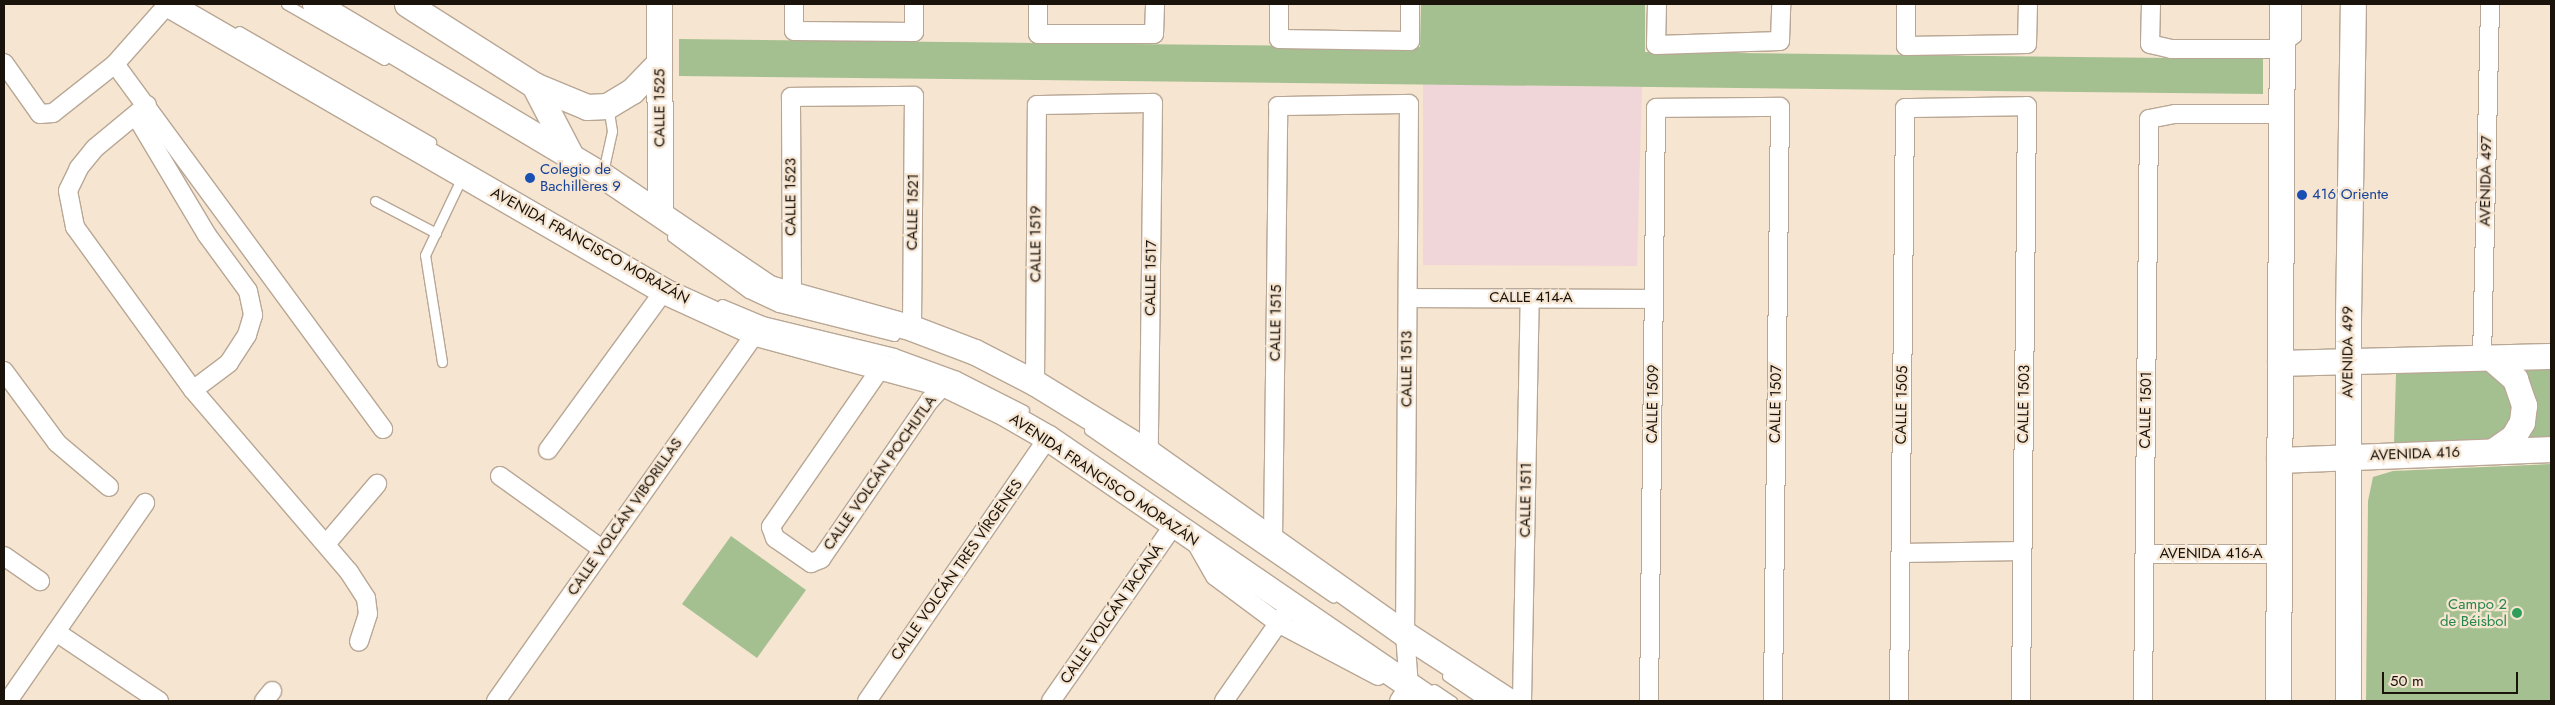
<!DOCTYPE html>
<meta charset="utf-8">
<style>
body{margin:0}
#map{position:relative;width:2555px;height:705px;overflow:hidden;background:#f6e5d1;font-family:Jost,sans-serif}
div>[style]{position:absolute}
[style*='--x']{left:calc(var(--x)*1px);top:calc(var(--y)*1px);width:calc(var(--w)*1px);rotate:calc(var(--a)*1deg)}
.education>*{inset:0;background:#f1d6d9}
.green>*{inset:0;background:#a5c090}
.roads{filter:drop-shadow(1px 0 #b8a795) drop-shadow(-1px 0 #b8a795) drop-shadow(0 1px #b8a795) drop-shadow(0 -1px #b8a795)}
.lane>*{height:9px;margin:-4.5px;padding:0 4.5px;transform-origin:4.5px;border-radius:4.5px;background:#fff}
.street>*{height:18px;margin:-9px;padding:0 9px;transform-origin:9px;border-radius:9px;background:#fff}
.secondary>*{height:25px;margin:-12.5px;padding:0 12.5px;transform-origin:12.5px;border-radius:12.5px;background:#fff}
.dots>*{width:14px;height:14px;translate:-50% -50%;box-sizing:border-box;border:2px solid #f6e5d1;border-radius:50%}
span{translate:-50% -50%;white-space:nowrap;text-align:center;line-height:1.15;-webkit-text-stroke:4.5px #f6e5d1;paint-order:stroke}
.street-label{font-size:15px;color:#19130c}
.transit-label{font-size:15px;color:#164399}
.left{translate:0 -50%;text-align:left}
.leisure-label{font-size:15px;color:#27864d}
.right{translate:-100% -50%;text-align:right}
.frame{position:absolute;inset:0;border:5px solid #19130c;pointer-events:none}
.scale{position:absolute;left:2382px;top:672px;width:136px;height:22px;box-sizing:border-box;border:2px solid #19130c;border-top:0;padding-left:6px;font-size:15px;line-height:18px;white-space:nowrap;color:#19130c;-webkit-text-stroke:4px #f6e5d1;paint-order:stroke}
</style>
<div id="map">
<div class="education">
<div style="clip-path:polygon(1423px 84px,1642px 87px,1637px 266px,1423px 265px)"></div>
</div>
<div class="green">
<div style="clip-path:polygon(1421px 4px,1645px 4px,1645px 52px,2263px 59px,2263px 94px,679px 76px,679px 39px,1420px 47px)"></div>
<div style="clip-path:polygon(2551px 367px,2551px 436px,2394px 444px,2396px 374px)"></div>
<div style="clip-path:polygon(2551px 464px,2551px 701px,2366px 701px,2368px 501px,2373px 477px,2393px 471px)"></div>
<div style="clip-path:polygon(731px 536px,806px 590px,757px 658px,682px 604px)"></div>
</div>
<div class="roads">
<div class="lane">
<div style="--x:286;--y:4;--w:113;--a:29.7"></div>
<div style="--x:239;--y:31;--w:222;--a:30"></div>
<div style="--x:2285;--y:46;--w:14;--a:-39"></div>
<div style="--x:2296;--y:37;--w:33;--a:-90"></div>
<div style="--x:603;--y:172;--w:42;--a:-77.6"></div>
<div style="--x:612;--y:131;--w:24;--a:-99"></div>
<div style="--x:375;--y:201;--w:69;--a:27.7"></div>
<div style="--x:672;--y:237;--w:94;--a:36.4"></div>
<div style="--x:748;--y:293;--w:33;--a:25"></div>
<div style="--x:778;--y:307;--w:120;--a:14"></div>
<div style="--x:722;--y:304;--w:44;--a:22.5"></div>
<div style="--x:763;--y:321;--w:135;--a:13.7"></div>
<div style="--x:894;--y:353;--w:67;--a:20.1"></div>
<div style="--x:957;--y:376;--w:75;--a:26.9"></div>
<div style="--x:442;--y:362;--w:108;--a:-99"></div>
<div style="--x:425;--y:255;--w:86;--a:-64.6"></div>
<div style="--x:1089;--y:430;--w:296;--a:34.5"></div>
<div style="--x:1447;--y:676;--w:45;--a:34"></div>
<div style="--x:1434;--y:689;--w:22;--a:34"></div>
</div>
<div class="street">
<div style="--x:794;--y:4;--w:27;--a:90"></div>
<div style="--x:794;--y:31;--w:120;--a:0.5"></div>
<div style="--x:914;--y:32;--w:28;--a:-90"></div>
<div style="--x:1038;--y:4;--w:30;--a:90"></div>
<div style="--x:1038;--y:34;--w:116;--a:0"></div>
<div style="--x:1154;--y:34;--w:30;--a:-88"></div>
<div style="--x:1279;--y:4;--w:35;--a:90"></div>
<div style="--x:1279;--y:39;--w:131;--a:0.9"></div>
<div style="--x:1410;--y:41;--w:37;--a:-90"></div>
<div style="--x:1657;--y:4;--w:41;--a:91.4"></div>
<div style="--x:1656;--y:45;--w:124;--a:-1.8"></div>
<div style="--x:1780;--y:41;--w:37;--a:-88"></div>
<div style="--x:1906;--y:4;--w:42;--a:90"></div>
<div style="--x:1906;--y:46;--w:121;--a:-0.9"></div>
<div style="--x:2027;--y:44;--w:40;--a:-88.6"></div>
<div style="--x:2151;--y:4;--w:40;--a:91.4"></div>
<div style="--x:2150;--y:44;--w:22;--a:13"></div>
<div style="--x:2171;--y:49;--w:110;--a:0"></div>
<div style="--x:4;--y:63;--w:62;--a:54.8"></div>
<div style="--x:40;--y:114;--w:13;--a:-4"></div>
<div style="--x:53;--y:113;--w:79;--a:-38.3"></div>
<div style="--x:115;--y:64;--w:80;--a:-48.5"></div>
<div style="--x:115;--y:64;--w:453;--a:53.7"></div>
<div style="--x:147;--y:105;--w:67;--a:140.4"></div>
<div style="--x:95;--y:148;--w:26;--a:129"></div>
<div style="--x:79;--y:168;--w:25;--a:116"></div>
<div style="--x:68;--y:191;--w:37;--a:79"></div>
<div style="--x:75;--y:227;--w:201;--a:54.1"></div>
<div style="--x:193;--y:390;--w:240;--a:49.4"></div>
<div style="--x:349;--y:572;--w:31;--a:57"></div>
<div style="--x:366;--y:598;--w:16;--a:83"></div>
<div style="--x:368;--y:614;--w:29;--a:108"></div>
<div style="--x:136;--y:116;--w:139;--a:59.2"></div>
<div style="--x:207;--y:235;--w:69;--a:53.8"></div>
<div style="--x:248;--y:291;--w:25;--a:78"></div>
<div style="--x:253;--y:315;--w:21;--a:107"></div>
<div style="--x:247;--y:335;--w:33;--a:123"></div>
<div style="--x:229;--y:363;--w:45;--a:143.1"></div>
<div style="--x:792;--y:296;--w:199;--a:-90.3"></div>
<div style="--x:791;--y:97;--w:123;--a:-0.5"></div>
<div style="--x:914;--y:96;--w:232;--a:90.5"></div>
<div style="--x:1408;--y:298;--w:246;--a:0.2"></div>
<div style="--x:2482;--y:358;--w:354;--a:-88.7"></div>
<div style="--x:883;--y:365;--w:197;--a:124.7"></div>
<div style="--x:771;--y:527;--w:12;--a:70"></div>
<div style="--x:775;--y:538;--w:44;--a:34.8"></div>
<div style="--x:811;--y:563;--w:11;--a:-22"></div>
<div style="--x:821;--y:559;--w:193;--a:-55.6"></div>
<div style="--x:930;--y:400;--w:22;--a:-47"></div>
<div style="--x:4;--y:371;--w:89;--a:53.6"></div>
<div style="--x:57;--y:443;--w:68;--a:40.2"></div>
<div style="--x:1035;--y:383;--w:278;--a:-89.6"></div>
<div style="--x:1037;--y:105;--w:116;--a:-1"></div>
<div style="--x:1153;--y:103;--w:350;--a:90.7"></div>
<div style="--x:548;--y:450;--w:197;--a:-53.9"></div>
<div style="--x:500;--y:476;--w:125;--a:35.6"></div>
<div style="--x:1273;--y:539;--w:433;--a:-89.3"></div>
<div style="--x:1278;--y:106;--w:131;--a:-0.9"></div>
<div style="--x:1409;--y:104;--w:530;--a:90.43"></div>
<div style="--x:1405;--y:634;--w:52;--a:85.6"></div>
<div style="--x:1195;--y:541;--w:40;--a:60.3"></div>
<div style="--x:1215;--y:576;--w:79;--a:36.7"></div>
<div style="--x:1278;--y:623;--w:113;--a:27.9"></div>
<div style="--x:326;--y:544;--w:79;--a:-49.6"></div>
<div style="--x:1901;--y:553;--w:121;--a:-0.9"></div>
<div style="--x:2145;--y:554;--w:133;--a:0"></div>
<div style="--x:4;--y:556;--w:44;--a:34.8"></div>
<div style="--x:56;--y:632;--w:124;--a:33.8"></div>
<div style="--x:8;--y:701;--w:241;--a:-55.3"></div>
<div style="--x:264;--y:701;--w:13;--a:-51"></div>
<div style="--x:496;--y:701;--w:451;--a:-54.8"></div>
<div style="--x:867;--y:701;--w:319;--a:-55.5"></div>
<div style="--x:1051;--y:701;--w:213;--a:-55.1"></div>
<div style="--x:1224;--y:701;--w:105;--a:-55.1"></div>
<div style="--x:1399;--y:701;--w:18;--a:-56"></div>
<div style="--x:1522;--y:701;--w:403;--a:-88.9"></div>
<div style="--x:1649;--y:701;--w:593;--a:-89.32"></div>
<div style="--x:1656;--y:108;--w:124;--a:-0.5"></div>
<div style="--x:1780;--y:107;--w:594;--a:90.68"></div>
<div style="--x:1899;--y:701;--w:593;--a:-89.42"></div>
<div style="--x:1905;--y:108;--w:122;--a:-0.9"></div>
<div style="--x:2027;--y:106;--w:595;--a:90.58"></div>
<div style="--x:2143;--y:701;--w:582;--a:-89.41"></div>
<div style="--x:2149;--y:119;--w:26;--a:-11"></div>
<div style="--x:2175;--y:114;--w:106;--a:0"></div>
</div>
<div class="secondary">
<div style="--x:168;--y:4;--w:573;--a:30.05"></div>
<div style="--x:664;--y:291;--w:101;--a:24.5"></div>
<div style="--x:756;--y:333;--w:196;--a:15.1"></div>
<div style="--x:945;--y:384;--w:62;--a:25.7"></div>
<div style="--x:1001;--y:411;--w:54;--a:29.9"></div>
<div style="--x:1048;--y:438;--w:465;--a:34.4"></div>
<div style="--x:315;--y:4;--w:334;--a:30.8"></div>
<div style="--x:602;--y:175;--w:202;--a:34.1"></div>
<div style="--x:769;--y:288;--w:148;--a:15.6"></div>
<div style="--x:912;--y:328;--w:67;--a:20.9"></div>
<div style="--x:975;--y:352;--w:68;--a:27.3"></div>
<div style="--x:1035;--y:383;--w:134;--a:31.6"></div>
<div style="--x:1149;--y:453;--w:314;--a:35.3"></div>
<div style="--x:1405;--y:634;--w:123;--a:33"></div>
<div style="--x:407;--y:4;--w:151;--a:32.5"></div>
<div style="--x:534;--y:85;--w:57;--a:22.5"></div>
<div style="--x:587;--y:107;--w:20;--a:-3"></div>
<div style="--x:607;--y:106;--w:29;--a:-31"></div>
<div style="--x:632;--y:91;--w:39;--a:-46"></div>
<div style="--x:659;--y:4;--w:208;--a:89.7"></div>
<div style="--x:534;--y:85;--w:80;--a:62.5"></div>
<div style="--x:2491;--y:358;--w:32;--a:41"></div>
<div style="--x:2515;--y:379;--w:28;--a:71"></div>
<div style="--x:2524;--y:405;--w:17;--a:97"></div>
<div style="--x:2522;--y:422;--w:17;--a:121"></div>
<div style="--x:2513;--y:437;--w:24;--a:145"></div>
<div style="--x:2280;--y:363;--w:271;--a:-1.5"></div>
<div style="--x:2279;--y:460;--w:272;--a:-2.3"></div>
<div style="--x:2278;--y:701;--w:697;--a:-89.67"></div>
<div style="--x:2348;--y:701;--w:384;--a:-90"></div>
<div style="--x:2348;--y:317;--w:313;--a:-89.1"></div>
</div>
</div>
<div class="dots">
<div style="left:530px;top:178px;background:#1a4fb4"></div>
<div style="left:2302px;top:195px;background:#1a4fb4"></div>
<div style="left:2517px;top:613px;background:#2e9e5b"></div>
</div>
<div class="street-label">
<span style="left:660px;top:108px;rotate:-90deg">CALLE 1525</span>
<span style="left:2486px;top:181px;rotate:-89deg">AVENIDA 497</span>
<span style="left:791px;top:197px;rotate:-90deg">CALLE 1523</span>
<span style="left:913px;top:212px;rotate:-89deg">CALLE 1521</span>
<span style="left:1036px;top:244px;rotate:-90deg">CALLE 1519</span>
<span style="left:590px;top:246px;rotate:29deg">AVENIDA FRANCISCO MORAZÁN</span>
<span style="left:1151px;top:278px;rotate:-89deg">CALLE 1517</span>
<span style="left:1531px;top:298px">CALLE 414-A</span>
<span style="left:1276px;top:323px;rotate:-89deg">CALLE 1515</span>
<span style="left:2348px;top:352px;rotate:-90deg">AVENIDA 499</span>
<span style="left:1407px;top:369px;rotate:-90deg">CALLE 1513</span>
<span style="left:1653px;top:404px;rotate:-89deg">CALLE 1509</span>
<span style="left:1776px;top:404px;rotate:-89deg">CALLE 1507</span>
<span style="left:2024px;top:404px;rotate:-89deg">CALLE 1503</span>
<span style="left:1902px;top:405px;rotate:-89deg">CALLE 1505</span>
<span style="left:2146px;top:410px;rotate:-89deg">CALLE 1501</span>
<span style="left:2415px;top:454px;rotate:-2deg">AVENIDA 416</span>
<span style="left:880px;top:473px;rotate:-55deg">CALLE VOLCÁN POCHUTLA</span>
<span style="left:1104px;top:480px;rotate:34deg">AVENIDA FRANCISCO MORAZÁN</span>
<span style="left:1526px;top:500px;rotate:-89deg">CALLE 1511</span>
<span style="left:625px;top:517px;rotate:-55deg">CALLE VOLCÁN VIBORILLAS</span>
<span style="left:2211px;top:554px">AVENIDA 416-A</span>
<span style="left:957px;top:570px;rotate:-55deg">CALLE VOLCÁN TRES VÍRGENES</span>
<span style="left:1112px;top:614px;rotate:-55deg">CALLE VOLCÁN TACANÁ</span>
</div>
<div class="transit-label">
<span class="left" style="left:540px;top:178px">Colegio de<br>Bachilleres 9</span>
<span class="left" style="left:2312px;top:195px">416 Oriente</span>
</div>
<div class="leisure-label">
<span class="right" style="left:2507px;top:613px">Campo 2<br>de Béisbol</span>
</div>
<div class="frame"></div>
<div class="scale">50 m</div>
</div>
